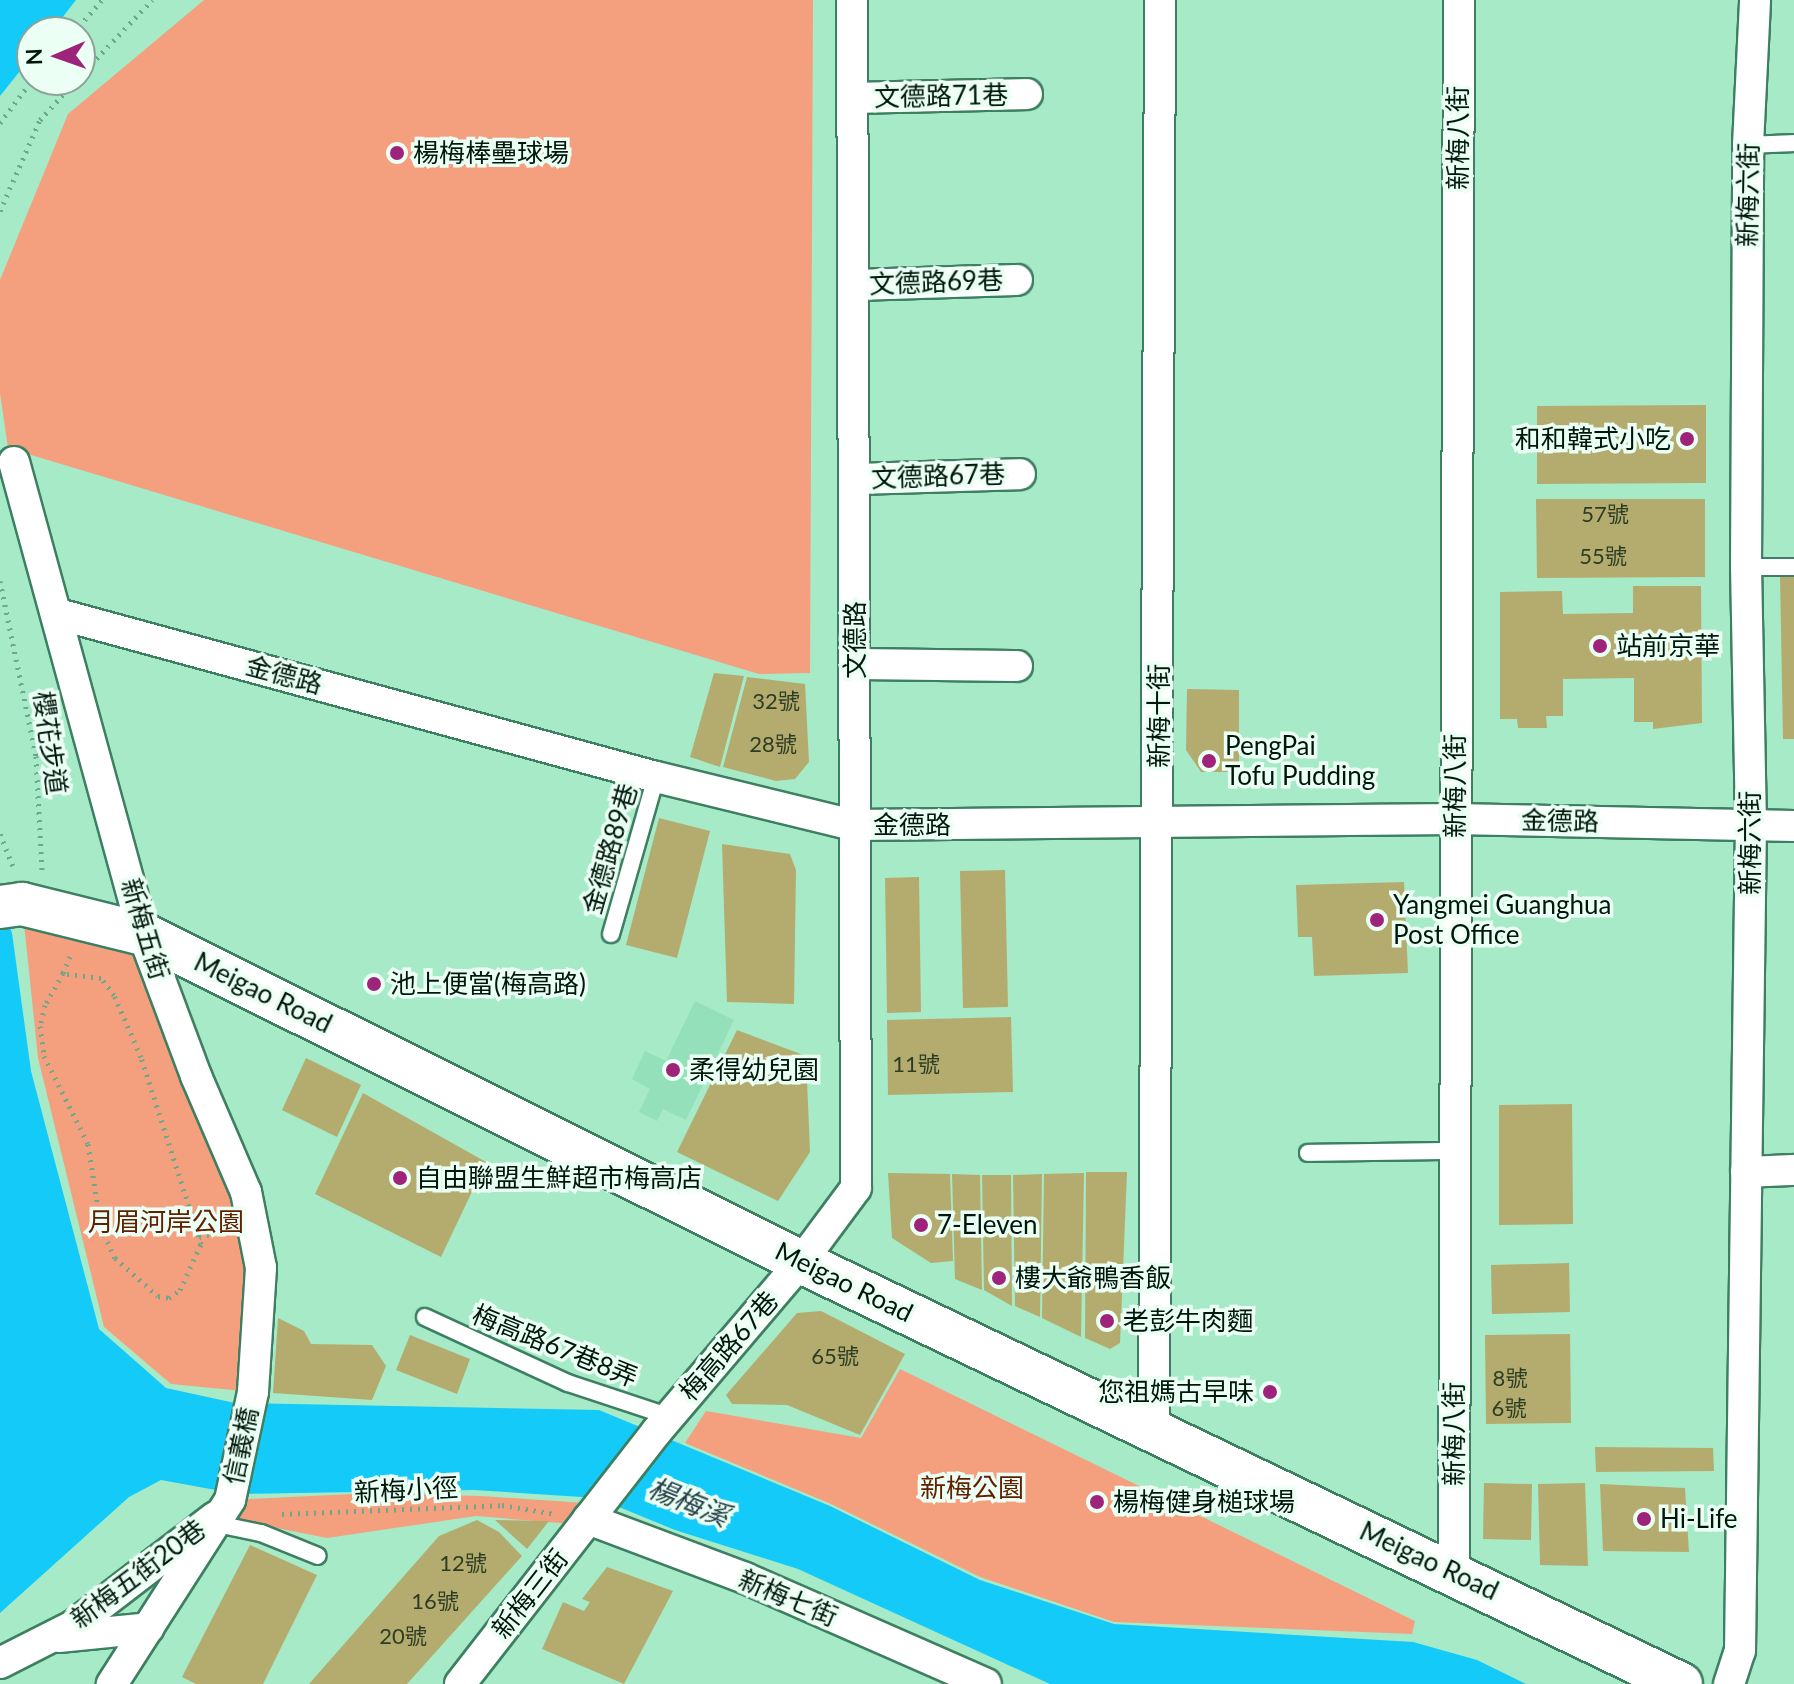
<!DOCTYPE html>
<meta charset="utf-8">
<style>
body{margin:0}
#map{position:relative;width:1794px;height:1684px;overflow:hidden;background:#a6eac8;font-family:Lato,"Noto Sans TC",sans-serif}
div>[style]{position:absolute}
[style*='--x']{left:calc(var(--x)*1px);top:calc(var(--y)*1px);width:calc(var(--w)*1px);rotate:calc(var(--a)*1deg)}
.built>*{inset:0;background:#94e0bb}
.green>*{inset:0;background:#f4a07f}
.water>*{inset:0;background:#13caf8}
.building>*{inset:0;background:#b4ac6e}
.path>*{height:5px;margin-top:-2.5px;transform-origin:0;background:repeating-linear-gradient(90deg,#70a68b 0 2px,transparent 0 8px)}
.roads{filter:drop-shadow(2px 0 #3d7f61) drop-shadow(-2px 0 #3d7f61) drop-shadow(0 2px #3d7f61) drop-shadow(0 -2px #3d7f61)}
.lane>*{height:16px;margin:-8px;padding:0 8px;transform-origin:8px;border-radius:8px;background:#fff}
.street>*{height:30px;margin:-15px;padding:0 15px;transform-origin:15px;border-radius:15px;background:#fff}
.secondary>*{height:42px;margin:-21px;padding:0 21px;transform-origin:21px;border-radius:21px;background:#fff}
.dots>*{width:22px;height:22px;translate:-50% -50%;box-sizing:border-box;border:4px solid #ebfff4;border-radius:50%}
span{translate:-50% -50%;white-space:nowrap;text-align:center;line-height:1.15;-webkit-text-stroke:7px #ebfff4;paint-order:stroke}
.number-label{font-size:22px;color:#2d3d24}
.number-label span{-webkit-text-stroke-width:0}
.street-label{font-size:26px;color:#00180c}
.poi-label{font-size:26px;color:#00180c}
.left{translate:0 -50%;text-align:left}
.right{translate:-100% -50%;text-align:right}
.park-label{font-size:26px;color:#622000}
.water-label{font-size:28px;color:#253e47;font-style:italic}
.north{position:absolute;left:16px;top:16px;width:80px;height:80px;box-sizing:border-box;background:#ebfff4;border:2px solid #8da397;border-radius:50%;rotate:268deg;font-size:22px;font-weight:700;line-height:32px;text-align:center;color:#00180c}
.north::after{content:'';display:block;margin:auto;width:28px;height:36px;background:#9e237b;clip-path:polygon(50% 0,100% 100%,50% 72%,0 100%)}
</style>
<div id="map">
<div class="built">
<div style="clip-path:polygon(695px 1001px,734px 1020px,686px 1120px,663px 1109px,657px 1121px,639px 1112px,650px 1089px,632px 1079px,645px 1051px,666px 1061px)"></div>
</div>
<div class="green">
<div style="clip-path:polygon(204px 0,813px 0,810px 673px,759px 674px,8px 448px,0 393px,0 280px,68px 114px)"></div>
<div style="clip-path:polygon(22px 904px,143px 934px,246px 1192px,253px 1392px,171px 1384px,104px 1327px,38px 1058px)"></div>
<div style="clip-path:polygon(900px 1369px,1415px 1621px,1412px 1634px,1114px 1622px,980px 1577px,831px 1504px,685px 1443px,706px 1411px,861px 1438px)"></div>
<div style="clip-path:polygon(373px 1493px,481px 1496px,600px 1504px,584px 1525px,476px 1516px,327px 1538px,221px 1517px,230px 1500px)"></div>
</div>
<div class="water">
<div style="clip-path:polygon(0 0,76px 0,51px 32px,32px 32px,32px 56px,0 96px)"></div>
<div style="clip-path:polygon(0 899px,12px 933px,31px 1071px,99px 1329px,166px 1388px,235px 1403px,599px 1410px,830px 1506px,980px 1580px,1114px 1624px,1413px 1642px,1477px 1660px,1526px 1684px,1050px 1684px,798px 1569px,675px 1530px,597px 1498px,474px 1490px,238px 1494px,161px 1480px,129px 1497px,0 1613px)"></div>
</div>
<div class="building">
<div style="clip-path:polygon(1706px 405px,1706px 483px,1537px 484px,1537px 406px)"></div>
<div style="clip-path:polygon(1536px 499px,1705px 499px,1705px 577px,1537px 578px)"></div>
<div style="clip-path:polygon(1780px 577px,1794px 577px,1794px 739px,1783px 739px)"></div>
<div style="clip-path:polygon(1633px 586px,1701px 586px,1702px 723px,1653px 729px,1653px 722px,1634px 722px,1634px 678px,1563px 679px,1563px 716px,1546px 716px,1547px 728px,1518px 728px,1517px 719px,1500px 719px,1500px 592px,1562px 591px,1563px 614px,1633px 613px)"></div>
<div style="clip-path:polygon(714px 673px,744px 676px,720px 767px,690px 757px)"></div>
<div style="clip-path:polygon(747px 677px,805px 684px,809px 762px,795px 779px,776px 781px,723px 767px)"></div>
<div style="clip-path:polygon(1187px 689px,1239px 690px,1239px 772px,1201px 772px,1186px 750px)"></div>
<div style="clip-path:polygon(659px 818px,710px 831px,677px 958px,626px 945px)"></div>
<div style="clip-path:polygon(722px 844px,790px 854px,796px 870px,794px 1004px,727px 1002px)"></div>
<div style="clip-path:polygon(1005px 870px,1008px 1007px,963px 1008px,960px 871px)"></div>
<div style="clip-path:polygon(919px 877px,921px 1012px,887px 1013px,885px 878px)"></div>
<div style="clip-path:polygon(1404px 882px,1408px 973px,1314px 976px,1312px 937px,1298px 937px,1296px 885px)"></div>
<div style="clip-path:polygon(1011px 1017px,1013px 1092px,888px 1095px,887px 1020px)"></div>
<div style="clip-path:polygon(737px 1030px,806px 1056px,810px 1152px,778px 1201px,677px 1152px)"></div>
<div style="clip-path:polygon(306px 1058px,361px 1085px,337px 1137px,282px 1110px)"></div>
<div style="clip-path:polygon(363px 1093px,486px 1162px,441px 1257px,315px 1194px)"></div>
<div style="clip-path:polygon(1572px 1104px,1573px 1224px,1499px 1225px,1499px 1105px)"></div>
<div style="clip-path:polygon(1086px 1172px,1127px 1172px,1120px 1343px,1110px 1349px,1085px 1338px)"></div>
<div style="clip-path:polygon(888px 1173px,950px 1174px,953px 1261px,931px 1263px,892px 1238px)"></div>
<div style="clip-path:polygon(1084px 1173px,1081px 1337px,1042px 1318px,1044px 1174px)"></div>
<div style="clip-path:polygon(952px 1174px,980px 1175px,982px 1290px,955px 1279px)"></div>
<div style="clip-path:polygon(1042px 1174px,1040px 1317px,1015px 1306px,1013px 1175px)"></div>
<div style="clip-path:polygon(982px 1175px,1011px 1175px,1012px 1306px,984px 1290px)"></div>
<div style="clip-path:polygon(1569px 1263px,1570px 1312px,1492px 1314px,1491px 1265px)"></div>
<div style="clip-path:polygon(821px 1311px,905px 1354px,860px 1435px,787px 1405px,732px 1404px,726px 1395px,797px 1313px)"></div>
<div style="clip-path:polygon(278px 1318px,304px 1331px,311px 1344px,372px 1345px,386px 1366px,372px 1400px,273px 1393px)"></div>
<div style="clip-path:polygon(1570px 1334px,1571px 1423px,1486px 1424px,1485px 1335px)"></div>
<div style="clip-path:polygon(410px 1335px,470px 1359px,457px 1394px,396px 1370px)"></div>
<div style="clip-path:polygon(1595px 1447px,1713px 1448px,1714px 1471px,1596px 1472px)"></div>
<div style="clip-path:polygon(1484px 1483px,1532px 1484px,1531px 1540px,1483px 1539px)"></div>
<div style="clip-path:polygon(1585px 1483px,1588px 1566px,1540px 1565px,1538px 1484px)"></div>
<div style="clip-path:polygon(1600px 1484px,1685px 1488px,1689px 1552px,1603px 1551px)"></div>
<div style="clip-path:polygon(477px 1520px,499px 1532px,522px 1556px,407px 1684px,309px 1684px,439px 1536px)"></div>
<div style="clip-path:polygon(495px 1520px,549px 1521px,527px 1549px)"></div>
<div style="clip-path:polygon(250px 1545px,317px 1575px,263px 1684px,196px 1684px,182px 1677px)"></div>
<div style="clip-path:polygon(607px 1567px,673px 1591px,624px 1684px,542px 1649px,563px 1602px,584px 1611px,590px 1602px,582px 1599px)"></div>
</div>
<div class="path">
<div style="--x:74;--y:32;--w:43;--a:-48.8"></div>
<div style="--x:80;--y:76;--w:105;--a:-46.5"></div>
<div style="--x:0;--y:123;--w:54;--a:-53.3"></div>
<div style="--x:0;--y:211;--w:99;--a:-66.3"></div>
<div style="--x:40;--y:120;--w:54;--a:-48"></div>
<div style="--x:0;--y:581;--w:179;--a:78.4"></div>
<div style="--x:36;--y:756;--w:116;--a:87"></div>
<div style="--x:0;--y:834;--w:35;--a:68"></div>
<div style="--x:63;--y:973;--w:37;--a:119"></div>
<div style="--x:45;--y:1005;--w:22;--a:103"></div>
<div style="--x:40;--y:1026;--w:30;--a:82"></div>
<div style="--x:44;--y:1056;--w:98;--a:63.4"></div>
<div style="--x:88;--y:1144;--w:84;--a:81.1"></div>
<div style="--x:101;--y:1227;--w:34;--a:66"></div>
<div style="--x:115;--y:1258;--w:57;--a:41.5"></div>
<div style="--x:158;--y:1296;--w:11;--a:10"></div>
<div style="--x:169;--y:1298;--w:14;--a:-36"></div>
<div style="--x:180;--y:1290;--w:51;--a:-65.5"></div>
<div style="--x:201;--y:1244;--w:196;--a:-107.8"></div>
<div style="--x:141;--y:1057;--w:68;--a:-113.5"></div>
<div style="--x:114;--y:995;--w:21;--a:-127"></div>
<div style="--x:101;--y:978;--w:38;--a:-173"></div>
<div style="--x:63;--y:973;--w:21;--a:-67"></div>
<div style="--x:199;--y:1237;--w:23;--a:-15"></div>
<div style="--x:282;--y:1514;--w:220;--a:-2.3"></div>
<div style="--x:502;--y:1505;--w:54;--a:9.6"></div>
</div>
<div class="roads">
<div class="lane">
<div style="--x:1748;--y:145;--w:46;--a:-2.5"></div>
<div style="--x:1746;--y:567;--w:48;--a:0"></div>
<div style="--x:611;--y:934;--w:163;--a:-74"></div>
<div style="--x:1308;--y:1153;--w:146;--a:-0.8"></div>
<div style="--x:425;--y:1317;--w:157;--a:24.8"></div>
<div style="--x:568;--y:1383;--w:105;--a:18.3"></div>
<div style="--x:217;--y:1524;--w:45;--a:11.6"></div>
<div style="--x:261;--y:1533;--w:61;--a:22"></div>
</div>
<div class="street">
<div style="--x:855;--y:98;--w:172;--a:-1.3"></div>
<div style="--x:855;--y:285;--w:162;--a:-1.8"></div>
<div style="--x:14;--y:462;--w:489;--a:74.7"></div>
<div style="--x:143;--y:934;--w:152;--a:69.5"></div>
<div style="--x:196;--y:1076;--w:126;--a:66.7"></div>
<div style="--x:246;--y:1192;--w:77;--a:78.8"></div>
<div style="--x:261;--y:1268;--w:124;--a:93.7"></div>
<div style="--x:253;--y:1392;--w:110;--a:102"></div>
<div style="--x:230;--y:1500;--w:219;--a:122.7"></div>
<div style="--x:855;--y:479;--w:165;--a:-1.7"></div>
<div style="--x:58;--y:614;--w:620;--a:15.25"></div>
<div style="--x:656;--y:777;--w:203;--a:13.7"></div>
<div style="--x:853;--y:825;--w:602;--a:-0.57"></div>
<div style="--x:1455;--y:819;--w:339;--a:1.2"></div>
<div style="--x:855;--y:664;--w:162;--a:0.7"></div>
<div style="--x:1746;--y:1172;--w:48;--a:-2.4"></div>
<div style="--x:1154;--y:1432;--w:1432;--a:-89.76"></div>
<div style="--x:588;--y:1519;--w:168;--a:20.6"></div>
<div style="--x:745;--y:1578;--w:263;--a:23.7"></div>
<div style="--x:1454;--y:1571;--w:1571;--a:-89.82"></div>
<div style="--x:59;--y:1637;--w:90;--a:-5.7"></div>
<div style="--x:0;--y:1663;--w:82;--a:-26.9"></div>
<div style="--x:73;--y:1626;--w:179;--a:-37.5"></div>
<div style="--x:460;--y:1684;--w:321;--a:-52.1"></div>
<div style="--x:657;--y:1431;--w:222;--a:-49.6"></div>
<div style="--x:801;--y:1262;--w:92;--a:-53.4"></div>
<div style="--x:856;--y:1188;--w:1188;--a:-90.19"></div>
<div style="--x:1729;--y:1684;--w:35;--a:-72"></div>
<div style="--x:1740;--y:1651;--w:825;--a:-89.24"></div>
<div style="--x:1751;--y:826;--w:259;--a:-91.1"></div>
<div style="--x:1746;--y:567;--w:422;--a:-89.7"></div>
<div style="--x:1748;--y:145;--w:145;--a:-87.2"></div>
</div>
<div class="secondary">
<div style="--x:0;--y:907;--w:22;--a:-8"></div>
<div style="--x:22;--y:904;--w:125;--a:13.9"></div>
<div style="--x:143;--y:934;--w:735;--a:26.5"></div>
<div style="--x:801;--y:1262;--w:976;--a:25.62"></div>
</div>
</div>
<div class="dots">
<div style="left:397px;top:153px;background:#9e237b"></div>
<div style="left:1687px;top:439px;background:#9e237b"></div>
<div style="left:1600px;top:646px;background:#9e237b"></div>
<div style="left:1209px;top:761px;background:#9e237b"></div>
<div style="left:1377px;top:920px;background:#9e237b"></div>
<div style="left:374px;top:984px;background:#9e237b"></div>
<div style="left:673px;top:1070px;background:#9e237b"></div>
<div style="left:400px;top:1178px;background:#9e237b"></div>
<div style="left:921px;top:1225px;background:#9e237b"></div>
<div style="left:999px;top:1278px;background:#9e237b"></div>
<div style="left:1107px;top:1321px;background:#9e237b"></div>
<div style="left:1270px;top:1392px;background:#9e237b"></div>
<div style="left:1097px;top:1502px;background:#9e237b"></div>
<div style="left:1644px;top:1519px;background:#9e237b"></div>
</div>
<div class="number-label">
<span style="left:1605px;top:514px">57號</span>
<span style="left:1603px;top:556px">55號</span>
<span style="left:776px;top:701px">32號</span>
<span style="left:773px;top:744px">28號</span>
<span style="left:916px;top:1064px">11號</span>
<span style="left:835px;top:1356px">65號</span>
<span style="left:1510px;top:1378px">8號</span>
<span style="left:1509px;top:1408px">6號</span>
<span style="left:463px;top:1563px">12號</span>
<span style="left:435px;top:1601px">16號</span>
<span style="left:403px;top:1636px">20號</span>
</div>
<div class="street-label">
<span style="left:941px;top:96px;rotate:-1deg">文德路71巷</span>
<span style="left:1458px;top:138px;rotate:-90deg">新梅八街</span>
<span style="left:1748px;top:195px;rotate:-89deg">新梅六街</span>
<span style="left:936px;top:282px;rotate:-2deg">文德路69巷</span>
<span style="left:938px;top:476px;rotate:-2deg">文德路67巷</span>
<span style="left:855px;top:640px;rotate:-90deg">文德路</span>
<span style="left:284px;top:675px;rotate:15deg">金德路</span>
<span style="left:1159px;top:716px;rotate:-90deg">新梅十街</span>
<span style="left:50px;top:743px;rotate:82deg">櫻花步道</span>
<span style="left:1455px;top:786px;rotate:-90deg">新梅八街</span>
<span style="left:1560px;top:821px;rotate:1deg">金德路</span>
<span style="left:912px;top:825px">金德路</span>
<span style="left:1750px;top:843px;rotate:-90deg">新梅六街</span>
<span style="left:610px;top:849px;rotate:-74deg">金德路89巷</span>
<span style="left:145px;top:929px;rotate:73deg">新梅五街</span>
<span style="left:263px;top:993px;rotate:26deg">Meigao Road</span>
<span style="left:844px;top:1282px;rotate:26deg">Meigao Road</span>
<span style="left:555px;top:1346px;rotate:22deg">梅高路67巷8弄</span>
<span style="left:729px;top:1346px;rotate:-49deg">梅高路67巷</span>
<span style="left:1454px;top:1434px;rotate:-90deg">新梅八街</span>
<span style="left:241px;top:1446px;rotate:-78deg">信義橋</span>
<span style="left:406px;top:1490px;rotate:-3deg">新梅小徑</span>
<span style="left:1429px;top:1561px;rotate:25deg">Meigao Road</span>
<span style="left:138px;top:1574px;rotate:-37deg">新梅五街20巷</span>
<span style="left:530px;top:1594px;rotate:-52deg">新梅三街</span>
<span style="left:788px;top:1598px;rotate:23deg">新梅七街</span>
</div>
<div class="poi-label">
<span class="left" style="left:413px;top:153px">楊梅棒壘球場</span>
<span class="right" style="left:1671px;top:439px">和和韓式小吃</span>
<span class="left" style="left:1616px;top:646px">站前京華</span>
<span class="left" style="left:1225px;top:761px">PengPai<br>Tofu Pudding</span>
<span class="left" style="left:1393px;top:920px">Yangmei Guanghua<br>Post Office</span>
<span class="left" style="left:390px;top:984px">池上便當(梅高路)</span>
<span class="left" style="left:689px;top:1070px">柔得幼兒園</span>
<span class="left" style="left:416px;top:1178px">自由聯盟生鮮超市梅高店</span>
<span class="left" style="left:937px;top:1225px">7-Eleven</span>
<span class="left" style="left:1015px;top:1278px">樓大爺鴨香飯</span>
<span class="left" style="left:1123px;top:1321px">老彭牛肉麵</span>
<span class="right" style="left:1254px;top:1392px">您祖媽古早味</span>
<span class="left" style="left:1113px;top:1502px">楊梅健身槌球場</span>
<span class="left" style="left:1660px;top:1519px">Hi-Life</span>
</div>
<div class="park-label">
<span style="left:166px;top:1222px">月眉河岸公園</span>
<span style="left:972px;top:1488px">新梅公園</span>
</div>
<div class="water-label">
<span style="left:689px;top:1501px;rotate:22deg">楊梅溪</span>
</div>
<div class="north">N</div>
</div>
